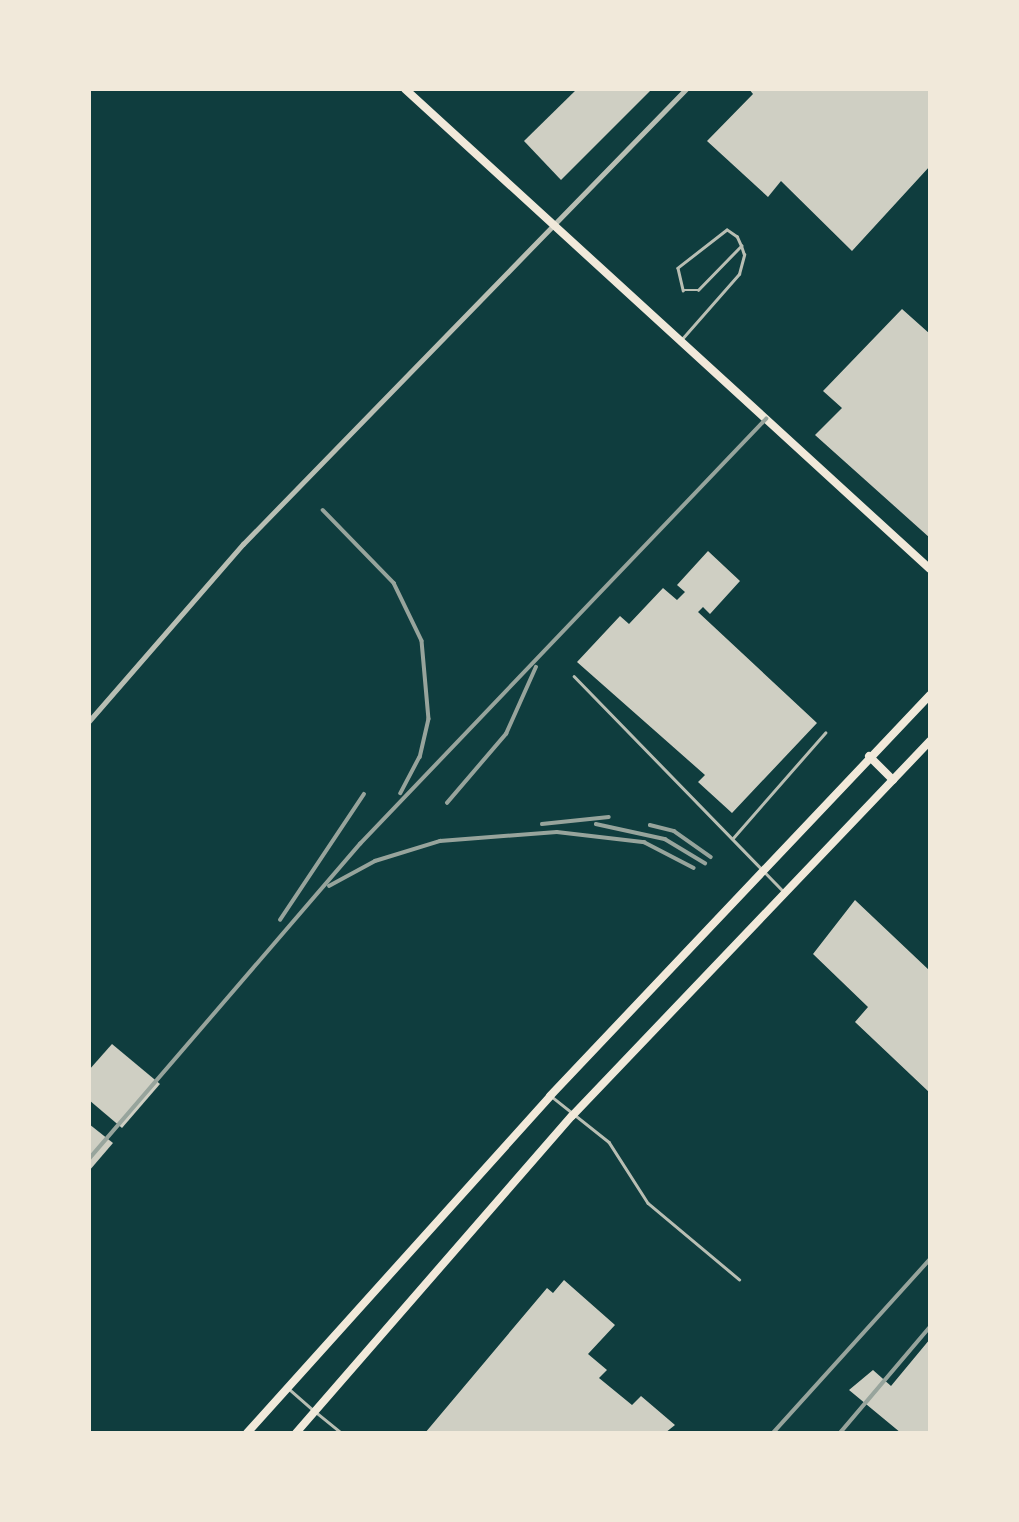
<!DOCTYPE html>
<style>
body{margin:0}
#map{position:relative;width:1019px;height:1522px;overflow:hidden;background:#0f3d3e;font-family:Arial,sans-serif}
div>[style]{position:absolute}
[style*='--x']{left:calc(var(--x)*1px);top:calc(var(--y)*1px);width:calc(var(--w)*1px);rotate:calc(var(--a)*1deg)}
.building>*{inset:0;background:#cfcfc3}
.service>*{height:2.5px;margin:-1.25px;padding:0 1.25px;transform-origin:1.25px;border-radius:1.25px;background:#b8beb3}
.minor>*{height:5px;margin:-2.5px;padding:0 2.5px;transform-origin:2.5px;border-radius:2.5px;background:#b8beb3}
.secondary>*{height:8px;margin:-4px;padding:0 4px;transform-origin:4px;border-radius:4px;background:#f1e9da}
.rail>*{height:3.5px;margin:-1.75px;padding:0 1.75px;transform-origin:1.75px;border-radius:1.75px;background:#97a49c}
span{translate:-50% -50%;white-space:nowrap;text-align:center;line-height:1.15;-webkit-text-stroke:5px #f1e9da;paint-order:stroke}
.frame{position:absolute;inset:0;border:91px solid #f1e9da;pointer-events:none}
</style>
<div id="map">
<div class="building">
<div style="clip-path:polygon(577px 89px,652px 89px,561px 180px,524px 141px)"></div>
<div style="clip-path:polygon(749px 89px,930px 89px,930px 166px,852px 251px,781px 181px,768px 197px,707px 141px,753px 94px)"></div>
<div style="clip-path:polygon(902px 309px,930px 334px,930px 538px,815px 435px,842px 408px,823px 391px)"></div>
<div style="clip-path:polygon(708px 551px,740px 581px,710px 614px,703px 607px,698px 612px,817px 723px,732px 813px,698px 782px,705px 775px,577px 662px,620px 616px,629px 624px,663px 588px,677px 600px,685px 592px,677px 585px)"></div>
<div style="clip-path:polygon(855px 900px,930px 971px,930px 1093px,855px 1022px,868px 1007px,813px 954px)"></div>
<div style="clip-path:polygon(112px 1044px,160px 1084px,122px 1128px,89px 1100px,89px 1070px)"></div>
<div style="clip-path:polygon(89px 1124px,113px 1143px,89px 1171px)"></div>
<div style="clip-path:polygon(564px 1280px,615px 1325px,588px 1354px,607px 1370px,599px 1378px,632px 1405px,641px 1396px,675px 1425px,665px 1433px,425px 1433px,547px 1288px,553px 1293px)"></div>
<div style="clip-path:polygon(930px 1339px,930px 1433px,901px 1433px,849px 1390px,873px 1370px,891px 1386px)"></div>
</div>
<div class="service">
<div style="--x:681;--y:340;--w:88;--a:-48.7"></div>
<div style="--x:739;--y:274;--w:20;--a:-75"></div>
<div style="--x:744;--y:255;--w:9;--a:-108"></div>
<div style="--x:741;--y:246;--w:10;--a:-114"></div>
<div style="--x:737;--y:237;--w:12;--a:-145"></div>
<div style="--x:727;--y:230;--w:62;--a:142.2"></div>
<div style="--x:678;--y:268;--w:23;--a:77"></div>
<div style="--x:683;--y:290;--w:15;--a:0"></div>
<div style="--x:698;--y:290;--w:62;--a:-45.7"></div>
<div style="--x:574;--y:676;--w:301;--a:45.8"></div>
<div style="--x:733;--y:838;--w:140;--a:-48.8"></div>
<div style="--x:551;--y:1096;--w:74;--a:38.4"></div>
<div style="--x:609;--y:1142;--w:72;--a:57.4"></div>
<div style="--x:648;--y:1203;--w:119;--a:39.9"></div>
<div style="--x:288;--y:1388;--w:32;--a:41"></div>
<div style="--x:317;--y:1413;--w:32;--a:39"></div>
</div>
<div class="minor">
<div style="--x:89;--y:721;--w:235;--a:-49"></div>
<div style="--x:243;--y:544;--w:635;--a:-45.77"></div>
</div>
<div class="secondary">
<div style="--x:405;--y:89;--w:711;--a:42.44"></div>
<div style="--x:869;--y:756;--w:34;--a:45"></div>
<div style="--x:247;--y:1433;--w:453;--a:-48"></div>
<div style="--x:550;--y:1096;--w:552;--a:-46.54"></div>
<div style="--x:296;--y:1433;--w:420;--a:-49"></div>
<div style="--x:572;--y:1116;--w:518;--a:-46.33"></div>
</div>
<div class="rail">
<div style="--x:323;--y:510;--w:102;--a:45.8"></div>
<div style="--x:394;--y:583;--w:64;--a:64.2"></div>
<div style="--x:422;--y:641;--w:78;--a:84.9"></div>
<div style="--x:429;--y:719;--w:39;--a:103"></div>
<div style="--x:420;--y:757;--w:41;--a:117.8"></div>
<div style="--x:447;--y:803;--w:91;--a:-49.5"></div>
<div style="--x:506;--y:734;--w:73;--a:-65.9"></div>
<div style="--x:542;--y:824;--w:67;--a:-6"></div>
<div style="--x:596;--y:824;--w:71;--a:12.3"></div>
<div style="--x:665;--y:839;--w:47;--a:31"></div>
<div style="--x:650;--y:825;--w:25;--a:14"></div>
<div style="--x:674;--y:831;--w:45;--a:35.1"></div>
<div style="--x:329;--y:886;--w:52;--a:-28.5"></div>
<div style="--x:375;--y:861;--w:68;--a:-17.1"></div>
<div style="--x:440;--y:841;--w:117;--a:-4.4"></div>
<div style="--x:557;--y:832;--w:88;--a:6.6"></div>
<div style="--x:644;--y:842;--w:56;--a:27.5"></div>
<div style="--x:280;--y:920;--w:151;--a:-56.3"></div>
<div style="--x:89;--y:1159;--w:416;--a:-49.3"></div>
<div style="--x:360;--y:844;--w:588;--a:-46.31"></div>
<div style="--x:773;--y:1433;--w:234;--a:-47.9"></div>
<div style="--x:840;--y:1433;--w:139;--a:-49.7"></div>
</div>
<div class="frame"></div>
</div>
